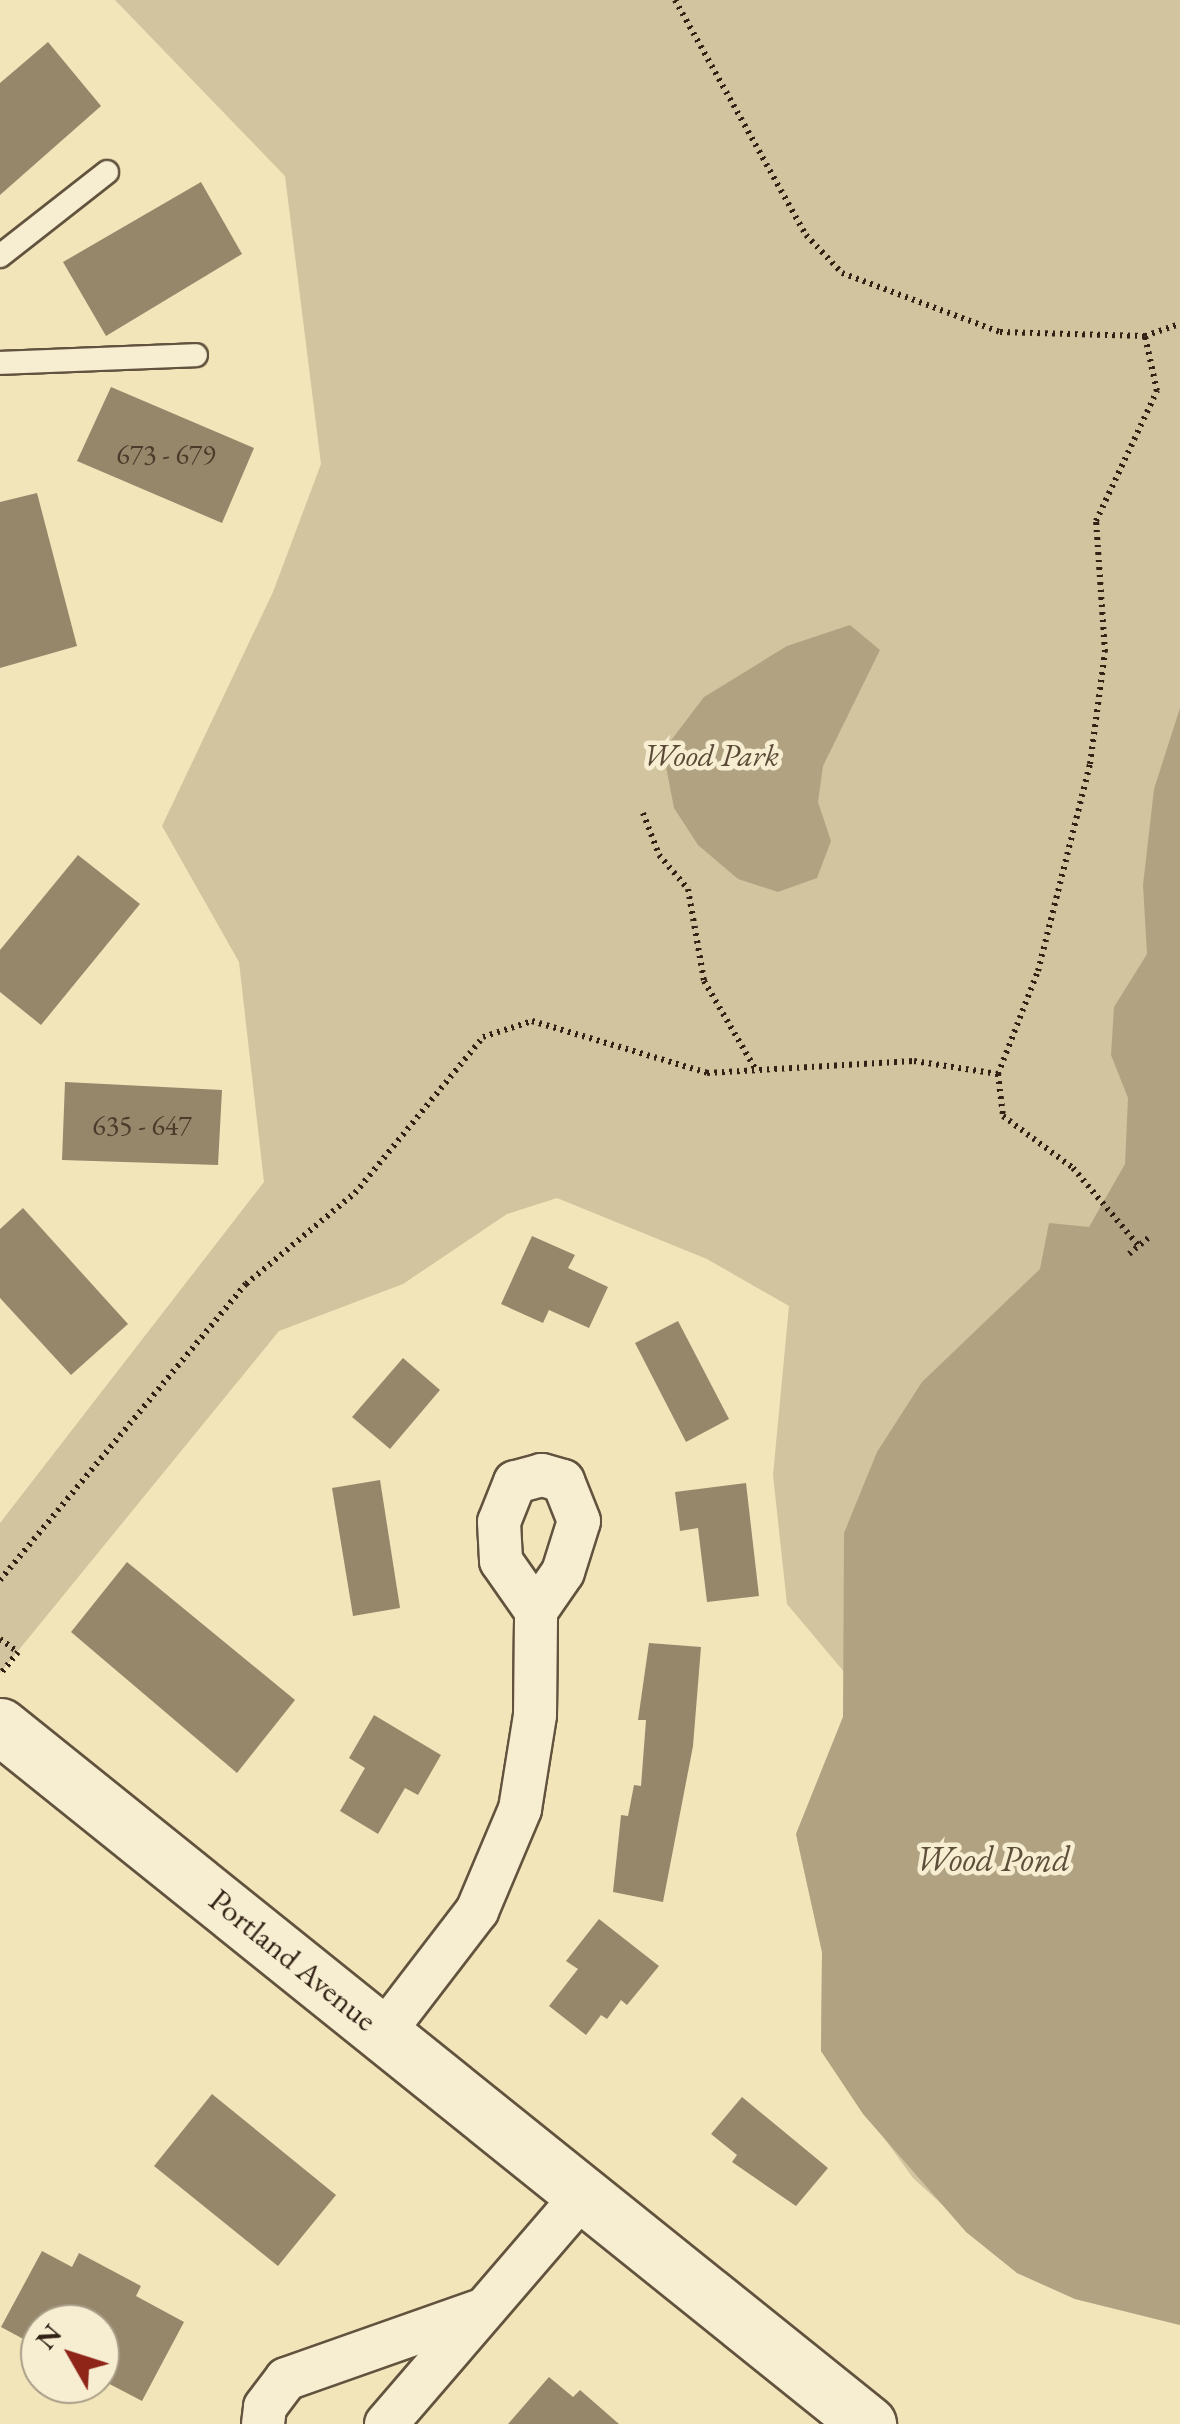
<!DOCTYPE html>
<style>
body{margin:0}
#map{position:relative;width:1180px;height:2424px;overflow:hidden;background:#f2e5ba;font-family:"EB Garamond",serif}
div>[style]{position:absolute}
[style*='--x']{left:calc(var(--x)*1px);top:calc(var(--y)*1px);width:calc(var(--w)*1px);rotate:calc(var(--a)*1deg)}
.green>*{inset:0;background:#d1c49e}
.water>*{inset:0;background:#b1a382}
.building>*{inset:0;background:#96876b}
.path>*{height:6px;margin-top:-3px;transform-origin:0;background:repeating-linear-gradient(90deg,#322215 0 2.5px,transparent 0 7.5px)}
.roads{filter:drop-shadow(2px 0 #62533e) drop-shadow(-2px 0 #62533e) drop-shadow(0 2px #62533e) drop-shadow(0 -2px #62533e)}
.service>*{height:22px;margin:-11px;padding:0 11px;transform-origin:11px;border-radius:11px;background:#f7eed2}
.minor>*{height:42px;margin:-21px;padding:0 21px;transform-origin:21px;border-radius:21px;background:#f7eed2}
.tertiary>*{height:55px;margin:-27.5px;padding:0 27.5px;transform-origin:27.5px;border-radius:27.5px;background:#f7eed2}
span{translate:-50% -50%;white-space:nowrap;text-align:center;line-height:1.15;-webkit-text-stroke:9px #f7eed2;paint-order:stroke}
.number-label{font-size:28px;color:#4b3b2a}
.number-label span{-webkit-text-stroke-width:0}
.park-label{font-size:32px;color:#5a4a37;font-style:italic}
.street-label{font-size:32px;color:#322215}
.water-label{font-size:35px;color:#5e4f3b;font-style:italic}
.north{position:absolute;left:20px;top:2304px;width:100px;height:100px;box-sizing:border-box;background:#f7eed2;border:2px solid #a89c86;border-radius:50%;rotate:309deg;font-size:28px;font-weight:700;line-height:40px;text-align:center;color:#322215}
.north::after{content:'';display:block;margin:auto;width:35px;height:45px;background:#8f2418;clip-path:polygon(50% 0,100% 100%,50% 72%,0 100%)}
</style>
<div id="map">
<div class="green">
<div style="clip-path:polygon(115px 0,1180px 0,1180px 2325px,1075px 2299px,1017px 2273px,913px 2178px,821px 2051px,822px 1952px,796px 1834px,843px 1717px,845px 1673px,787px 1604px,773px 1475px,789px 1306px,707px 1259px,557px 1198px,507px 1214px,403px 1284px,279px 1331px,0 1673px,0 1523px,264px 1182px,239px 962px,162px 826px,273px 592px,321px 464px,285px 176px)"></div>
</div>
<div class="water">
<div style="clip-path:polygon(850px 625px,880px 650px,823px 766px,818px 802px,831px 841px,817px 878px,778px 892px,738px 879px,698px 845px,674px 808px,663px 751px,704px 697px,787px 646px)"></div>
<div style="clip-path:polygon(1180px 708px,1180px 2325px,1075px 2299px,1017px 2273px,966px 2232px,863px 2114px,821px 2051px,822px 1952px,796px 1834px,843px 1717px,844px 1533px,877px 1452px,922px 1382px,1040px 1269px,1049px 1223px,1089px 1227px,1125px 1164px,1128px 1098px,1111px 1055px,1114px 1007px,1147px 954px,1143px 885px,1154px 789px)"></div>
</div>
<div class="building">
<div style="clip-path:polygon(48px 42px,101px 106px,0 195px,0 83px)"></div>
<div style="clip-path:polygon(201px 182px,242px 254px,106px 336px,63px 262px)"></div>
<div style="clip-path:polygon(111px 387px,254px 448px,222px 523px,77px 461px)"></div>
<div style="clip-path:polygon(37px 493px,77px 646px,0 668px,0 502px)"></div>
<div style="clip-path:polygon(78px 855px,140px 904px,41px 1025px,0 992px,0 950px)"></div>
<div style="clip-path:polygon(65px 1082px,222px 1090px,218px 1165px,62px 1160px)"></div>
<div style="clip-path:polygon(23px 1208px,128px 1324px,71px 1375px,0 1298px,0 1229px)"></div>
<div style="clip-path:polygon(532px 1236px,575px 1255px,568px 1268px,608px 1287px,589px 1328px,549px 1310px,543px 1323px,501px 1304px)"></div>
<div style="clip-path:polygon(678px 1321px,729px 1419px,686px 1442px,635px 1343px)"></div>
<div style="clip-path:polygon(403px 1358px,440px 1390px,390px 1449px,352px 1417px)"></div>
<div style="clip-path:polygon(380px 1480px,400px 1608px,353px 1616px,332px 1488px)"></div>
<div style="clip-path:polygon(746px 1483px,759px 1596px,707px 1602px,698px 1528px,680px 1531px,675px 1492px)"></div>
<div style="clip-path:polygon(127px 1562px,295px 1700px,237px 1773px,71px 1632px)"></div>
<div style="clip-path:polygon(649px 1643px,701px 1647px,693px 1746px,663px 1902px,613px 1892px,621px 1815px,628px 1816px,634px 1785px,641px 1786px,646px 1720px,638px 1720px)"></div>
<div style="clip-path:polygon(374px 1715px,441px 1755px,418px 1795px,405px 1788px,378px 1834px,340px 1811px,365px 1768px,349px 1758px)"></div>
<div style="clip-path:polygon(599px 1919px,659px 1966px,627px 2005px,621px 2000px,607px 2019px,601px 2015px,586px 2035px,549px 2006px,578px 1969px,566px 1961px)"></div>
<div style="clip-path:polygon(212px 2094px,336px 2195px,278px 2266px,154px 2166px)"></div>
<div style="clip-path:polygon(742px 2097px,828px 2168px,796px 2206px,732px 2162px,737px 2155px,711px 2134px)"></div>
<div style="clip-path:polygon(42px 2251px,72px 2267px,79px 2253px,141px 2286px,136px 2296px,184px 2322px,142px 2401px,100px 2379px,100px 2324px,40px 2324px,40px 2348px,1px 2327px)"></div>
<div style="clip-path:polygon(549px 2377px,573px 2397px,580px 2390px,619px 2424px,508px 2424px)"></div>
</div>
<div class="path">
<div style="--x:675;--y:0;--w:269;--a:60.9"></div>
<div style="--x:806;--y:235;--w:52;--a:46.5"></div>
<div style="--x:842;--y:273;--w:169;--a:20.5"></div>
<div style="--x:1000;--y:332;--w:145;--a:1.6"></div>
<div style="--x:1145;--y:336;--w:37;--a:-19"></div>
<div style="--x:643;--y:813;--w:45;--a:69.1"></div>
<div style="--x:659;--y:855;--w:45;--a:49.5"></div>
<div style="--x:688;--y:889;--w:93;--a:80.1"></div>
<div style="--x:704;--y:981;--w:103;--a:59.7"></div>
<div style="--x:998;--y:1074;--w:42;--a:83.2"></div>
<div style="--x:1003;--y:1116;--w:87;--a:36.6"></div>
<div style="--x:1073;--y:1168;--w:102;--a:49.8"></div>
<div style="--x:1129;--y:1254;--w:25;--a:-40"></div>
<div style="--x:0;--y:1580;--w:385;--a:-50.3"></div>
<div style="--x:246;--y:1284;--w:142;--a:-39.9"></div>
<div style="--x:355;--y:1193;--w:202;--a:-50.6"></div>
<div style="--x:483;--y:1037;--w:52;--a:-18.1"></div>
<div style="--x:532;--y:1021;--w:183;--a:16.5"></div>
<div style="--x:707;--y:1073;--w:207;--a:-3.3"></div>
<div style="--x:914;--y:1061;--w:85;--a:8.8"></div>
<div style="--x:998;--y:1074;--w:110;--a:-68.8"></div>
<div style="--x:1038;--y:971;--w:213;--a:-75.9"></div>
<div style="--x:1090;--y:764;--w:113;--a:-82.4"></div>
<div style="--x:1105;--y:652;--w:131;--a:-93.9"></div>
<div style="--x:1096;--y:521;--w:144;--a:-64.9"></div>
<div style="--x:1157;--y:391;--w:56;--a:-102.3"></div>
<div style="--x:0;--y:1639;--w:22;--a:36"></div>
<div style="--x:18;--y:1652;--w:28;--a:129"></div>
</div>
<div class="roads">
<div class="service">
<div style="--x:0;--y:256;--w:136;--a:-38.1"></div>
<div style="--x:0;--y:363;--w:196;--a:-2.3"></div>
</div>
<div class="minor">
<div style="--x:384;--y:2032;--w:153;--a:-52.5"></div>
<div style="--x:477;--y:1911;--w:111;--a:-67.1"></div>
<div style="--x:520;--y:1809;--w:95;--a:-80.9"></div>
<div style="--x:535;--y:1715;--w:104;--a:-89.4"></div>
<div style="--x:536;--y:1611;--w:47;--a:-55.3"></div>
<div style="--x:563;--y:1572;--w:53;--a:-72.6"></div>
<div style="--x:579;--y:1521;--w:43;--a:-111.8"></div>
<div style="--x:563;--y:1481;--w:22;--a:-164"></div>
<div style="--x:542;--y:1475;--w:28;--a:165"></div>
<div style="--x:515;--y:1482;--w:43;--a:111.8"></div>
<div style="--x:499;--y:1522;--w:39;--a:87"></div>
<div style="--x:501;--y:1561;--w:61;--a:55"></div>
<div style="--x:263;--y:2424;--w:17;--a:-83"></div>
<div style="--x:265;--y:2407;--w:35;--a:-53"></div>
<div style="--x:286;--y:2379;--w:205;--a:-19.4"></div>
<div style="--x:386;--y:2424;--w:303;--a:-49.3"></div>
</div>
<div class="tertiary">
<div style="--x:0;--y:1726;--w:1114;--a:38.8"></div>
</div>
</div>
<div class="number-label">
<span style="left:166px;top:454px">673 - 679</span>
<span style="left:142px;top:1125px">635 - 647</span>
</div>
<div class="park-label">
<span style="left:711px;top:755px">Wood Park</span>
</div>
<div class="street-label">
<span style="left:293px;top:1960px;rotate:39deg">Portland Avenue</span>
</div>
<div class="water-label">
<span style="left:993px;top:1859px">Wood Pond</span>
</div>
<div class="north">N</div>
</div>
